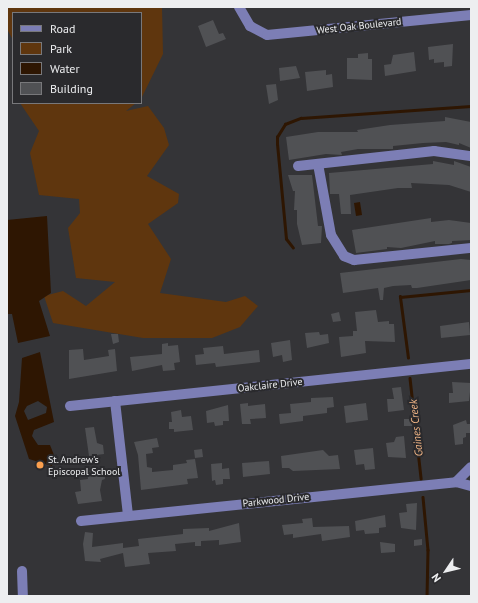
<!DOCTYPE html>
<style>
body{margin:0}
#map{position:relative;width:478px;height:603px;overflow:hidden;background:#343437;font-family:"PT Sans",sans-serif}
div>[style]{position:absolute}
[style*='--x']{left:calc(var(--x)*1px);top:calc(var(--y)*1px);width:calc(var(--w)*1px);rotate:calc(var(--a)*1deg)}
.green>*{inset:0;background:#5f360e}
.water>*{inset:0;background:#2e1602}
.stream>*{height:2.5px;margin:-1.25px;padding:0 1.25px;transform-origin:1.25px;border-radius:1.25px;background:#2e1602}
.building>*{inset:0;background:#505154}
.minor>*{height:10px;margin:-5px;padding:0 5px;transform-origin:5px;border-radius:5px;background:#7c7eb5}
.dots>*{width:11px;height:11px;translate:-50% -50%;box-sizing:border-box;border:2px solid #2a2a2d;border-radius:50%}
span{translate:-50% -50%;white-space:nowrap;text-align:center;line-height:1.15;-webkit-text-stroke:4px #2a2a2d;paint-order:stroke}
.street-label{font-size:10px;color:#edeef0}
.poi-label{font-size:10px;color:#edeef0}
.left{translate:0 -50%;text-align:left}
.water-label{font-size:11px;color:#f2b686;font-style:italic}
.frame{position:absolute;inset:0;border:8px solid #edeef0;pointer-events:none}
.legend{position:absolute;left:12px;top:12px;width:130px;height:92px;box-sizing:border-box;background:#2a2a2d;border:1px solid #78787b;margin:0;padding:5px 7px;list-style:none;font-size:12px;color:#edeef0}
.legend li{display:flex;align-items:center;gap:8px;height:20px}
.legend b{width:20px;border:1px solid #78787b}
.north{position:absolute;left:426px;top:551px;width:40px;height:40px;-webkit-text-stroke:3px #2a2a2d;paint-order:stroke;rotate:235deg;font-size:11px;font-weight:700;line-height:16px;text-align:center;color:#edeef0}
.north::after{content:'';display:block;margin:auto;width:14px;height:18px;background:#edeef0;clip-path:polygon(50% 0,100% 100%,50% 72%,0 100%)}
</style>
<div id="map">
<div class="green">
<div style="clip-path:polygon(7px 7px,162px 7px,163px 54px,141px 99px,141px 13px,13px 13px,13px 40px,7px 29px)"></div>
<div style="clip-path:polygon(20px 103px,136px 103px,126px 111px,148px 106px,164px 128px,169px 145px,147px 176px,179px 194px,178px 203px,148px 224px,171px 259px,160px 293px,226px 302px,245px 296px,258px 306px,240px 327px,212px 338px,143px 338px,53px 323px,44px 296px,63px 291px,86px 306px,115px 282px,76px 278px,68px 228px,80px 213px,79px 199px,39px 195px,30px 153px,39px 131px)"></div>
</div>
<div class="water">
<div style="clip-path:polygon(360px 202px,362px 215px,356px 216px,354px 203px)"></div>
<div style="clip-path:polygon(47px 216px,51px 293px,39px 301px,50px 336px,18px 343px,12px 314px,7px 314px,7px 220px)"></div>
<div style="clip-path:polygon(evenodd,40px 352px,54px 422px,34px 430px,32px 436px,38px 445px,50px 445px,54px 455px,52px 466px,29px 459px,15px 416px,19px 402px,22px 358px,40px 352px,38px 401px,47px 407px,46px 413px,28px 420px,24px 411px,27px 406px,38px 401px)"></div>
</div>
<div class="stream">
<div style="--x:293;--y:248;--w:11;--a:-128"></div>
<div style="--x:286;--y:239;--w:95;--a:-95.4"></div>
<div style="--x:277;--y:144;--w:7;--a:-90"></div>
<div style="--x:277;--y:137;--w:15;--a:-58"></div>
<div style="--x:285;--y:124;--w:17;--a:-21"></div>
<div style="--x:301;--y:118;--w:170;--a:-4"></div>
<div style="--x:408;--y:358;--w:62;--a:-97.5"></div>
<div style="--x:400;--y:297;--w:71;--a:-5.6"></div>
<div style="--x:410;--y:378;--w:101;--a:83.7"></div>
<div style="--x:423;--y:497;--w:53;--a:84.6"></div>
<div style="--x:428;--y:550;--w:46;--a:91.2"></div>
</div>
<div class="building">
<div style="clip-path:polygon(213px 20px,219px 34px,223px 33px,226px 39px,206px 47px,198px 26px)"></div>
<div style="clip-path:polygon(453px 44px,452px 66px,444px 67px,444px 62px,434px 63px,434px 59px,429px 60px,428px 47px)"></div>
<div style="clip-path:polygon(414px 52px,416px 71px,385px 76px,384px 65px,391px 64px,393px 55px)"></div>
<div style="clip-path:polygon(368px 53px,368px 59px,372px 59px,372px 80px,347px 79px,347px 58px,358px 58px,358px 54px)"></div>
<div style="clip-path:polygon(296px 66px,300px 78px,280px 81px,279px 68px)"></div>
<div style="clip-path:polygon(326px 70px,326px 75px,332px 74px,333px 87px,307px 91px,305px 72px)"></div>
<div style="clip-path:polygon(276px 84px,278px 100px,269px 104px,266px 85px)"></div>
<div style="clip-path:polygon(445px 117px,471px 122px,471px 148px,459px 143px,459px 145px,446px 142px,423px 143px,393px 146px,393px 149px,358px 149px,341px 152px,342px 155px,326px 154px,289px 160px,286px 137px,318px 132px,358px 132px,357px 130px,390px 125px,445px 121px)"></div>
<div style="clip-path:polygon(433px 161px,454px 165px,454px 161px,471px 167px,471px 192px,449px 185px,411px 183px,412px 188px,398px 188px,350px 195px,351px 214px,341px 214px,339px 194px,330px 194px,329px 173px,433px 164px)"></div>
<div style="clip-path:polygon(288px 175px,312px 175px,318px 226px,322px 226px,321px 243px,302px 245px,297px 224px,297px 210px,294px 210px,295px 191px,293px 191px)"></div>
<div style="clip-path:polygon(431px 218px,431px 222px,449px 220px,471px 223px,471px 240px,452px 241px,452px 243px,449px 244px,435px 244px,435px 241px,401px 248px,387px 247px,387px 249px,356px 253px,352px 230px)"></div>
<div style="clip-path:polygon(461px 259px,471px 260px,471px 280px,417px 288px,412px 288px,411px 285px,393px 286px,384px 288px,383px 300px,380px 300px,378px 288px,343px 293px,340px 273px)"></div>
<div style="clip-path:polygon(376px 310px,378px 322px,389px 321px,389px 324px,394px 324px,395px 342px,365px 341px,366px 353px,341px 357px,339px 337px,353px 336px,353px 331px,357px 331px,355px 312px)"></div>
<div style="clip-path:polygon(339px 312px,341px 321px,333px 322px,331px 314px)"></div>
<div style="clip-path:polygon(469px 322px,470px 335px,441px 338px,440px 326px)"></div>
<div style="clip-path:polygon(319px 332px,320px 335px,328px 334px,329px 343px,307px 348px,305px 333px)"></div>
<div style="clip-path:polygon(111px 334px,118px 334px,119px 342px,113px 344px)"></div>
<div style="clip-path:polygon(290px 340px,292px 360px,283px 362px,282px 355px,273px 357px,271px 343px)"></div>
<div style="clip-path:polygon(168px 343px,168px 346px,178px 345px,180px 362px,174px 363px,175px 370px,163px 371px,162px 365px,132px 371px,130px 357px,162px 354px,162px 344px)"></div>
<div style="clip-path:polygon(223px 346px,224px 354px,259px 350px,260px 362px,216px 367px,215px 363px,196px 365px,195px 355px,204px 354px,203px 348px)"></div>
<div style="clip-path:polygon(83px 349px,84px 360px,109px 356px,108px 350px,115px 349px,117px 371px,69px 379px,69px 350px)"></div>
<div style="clip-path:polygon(452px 382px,471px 383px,469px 401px,449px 403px,449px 393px,453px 393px)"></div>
<div style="clip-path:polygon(401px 387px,404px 410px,388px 412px,387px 399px,394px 399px,392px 388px)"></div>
<div style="clip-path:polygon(333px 397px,334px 407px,327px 408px,327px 413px,303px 416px,303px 421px,280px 424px,279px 414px,291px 413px,290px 404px,311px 402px,311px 398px)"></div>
<div style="clip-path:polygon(248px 403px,248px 406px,265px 404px,266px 418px,250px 419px,251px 424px,242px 424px,240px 404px)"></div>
<div style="clip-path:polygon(366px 403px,368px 420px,346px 423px,344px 406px)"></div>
<div style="clip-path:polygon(228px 405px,229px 421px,223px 421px,223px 425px,215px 426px,214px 422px,207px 423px,206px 411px)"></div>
<div style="clip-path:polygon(181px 410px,182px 417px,191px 416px,193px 430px,174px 432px,174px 429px,169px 429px,169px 422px,172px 422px,171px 412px)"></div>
<div style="clip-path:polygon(404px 419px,412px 419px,412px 426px,404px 426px)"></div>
<div style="clip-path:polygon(466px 420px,467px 424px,471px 424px,471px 433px,466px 433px,466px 437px,463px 438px,463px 444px,455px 445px,453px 425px)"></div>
<div style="clip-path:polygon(94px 427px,97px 443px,103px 445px,104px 454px,89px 456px,85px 428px)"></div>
<div style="clip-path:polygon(404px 436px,406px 458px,388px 457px,386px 443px,394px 442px,396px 437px)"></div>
<div style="clip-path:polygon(157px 438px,159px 447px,152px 448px,153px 453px,146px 454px,147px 467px,152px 468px,152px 472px,173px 470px,173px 465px,187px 463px,186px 460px,195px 459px,198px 478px,187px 479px,188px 484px,141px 490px,138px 455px,134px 442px)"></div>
<div style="clip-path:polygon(373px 448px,375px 469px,365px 470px,364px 464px,356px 465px,354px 450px)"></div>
<div style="clip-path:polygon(202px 449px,203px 457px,195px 458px,194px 450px)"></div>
<div style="clip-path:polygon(323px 450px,329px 456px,338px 455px,340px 469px,293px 471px,289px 468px,282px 468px,281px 456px)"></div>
<div style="clip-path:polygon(269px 461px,270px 474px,243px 477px,242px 463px)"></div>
<div style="clip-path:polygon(222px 463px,222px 469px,229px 468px,230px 479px,223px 479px,223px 484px,216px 485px,215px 480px,212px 481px,211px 464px)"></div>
<div style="clip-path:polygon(104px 469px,105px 479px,102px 480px,100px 490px,102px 501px,78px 504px,75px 492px,81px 491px,80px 480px,88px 479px,87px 471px)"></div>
<div style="clip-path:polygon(417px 503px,416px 530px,401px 528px,399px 513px,407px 512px,406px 504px)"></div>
<div style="clip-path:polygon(385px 515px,386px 527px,379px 528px,379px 533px,365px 534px,364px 530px,356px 531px,355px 521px)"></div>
<div style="clip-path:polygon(312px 518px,313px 527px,349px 526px,350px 537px,322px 541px,321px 534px,293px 538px,293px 534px,284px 535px,282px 525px,303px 523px,302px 519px)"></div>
<div style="clip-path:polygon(239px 523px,241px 542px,219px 545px,219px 540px,201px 541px,201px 546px,195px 546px,195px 542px,175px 544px,176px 551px,148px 553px,150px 564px,125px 567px,123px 553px,100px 559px,101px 562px,85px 561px,83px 544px,85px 532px,93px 533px,92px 547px,123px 543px,123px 548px,139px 546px,138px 539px,183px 534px,183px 529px,209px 528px,209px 531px)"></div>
<div style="clip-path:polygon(422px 539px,422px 545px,414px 546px,414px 540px)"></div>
<div style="clip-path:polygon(380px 542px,395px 544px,395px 552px,381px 553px)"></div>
</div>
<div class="minor">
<div style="--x:239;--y:7;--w:22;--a:60"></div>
<div style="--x:250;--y:26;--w:19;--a:28"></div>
<div style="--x:267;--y:35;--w:205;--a:-5.6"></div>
<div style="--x:318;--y:164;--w:72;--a:79.6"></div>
<div style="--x:331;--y:235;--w:25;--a:58"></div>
<div style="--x:344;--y:256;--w:11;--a:22"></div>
<div style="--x:354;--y:260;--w:118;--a:-5.9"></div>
<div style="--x:298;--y:166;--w:137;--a:-6.3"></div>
<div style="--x:434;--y:151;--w:37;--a:8"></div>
<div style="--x:115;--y:401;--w:115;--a:83.5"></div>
<div style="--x:70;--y:406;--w:403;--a:-6"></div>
<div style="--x:456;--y:482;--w:21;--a:-45"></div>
<div style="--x:81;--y:521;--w:377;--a:-5.9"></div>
<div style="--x:456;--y:482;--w:16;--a:15"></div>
<div style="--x:22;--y:571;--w:25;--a:88"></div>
</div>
<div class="dots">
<div style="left:40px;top:465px;background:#fa9f4e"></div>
</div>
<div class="street-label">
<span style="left:359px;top:26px;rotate:-6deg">West Oak Boulevard</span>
<span style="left:270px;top:385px;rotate:-6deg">Oakclaire Drive</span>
<span style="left:276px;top:500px;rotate:-6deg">Parkwood Drive</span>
</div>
<div class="poi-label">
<span class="left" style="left:48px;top:465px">St. Andrew's<br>Episcopal School</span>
</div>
<div class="water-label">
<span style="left:416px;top:428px;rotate:-96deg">Gaines Creek</span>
</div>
<div class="frame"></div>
<ul class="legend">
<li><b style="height:5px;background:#7c7eb5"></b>Road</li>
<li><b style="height:11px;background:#5f360e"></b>Park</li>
<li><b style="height:11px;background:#2e1602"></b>Water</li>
<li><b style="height:11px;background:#505154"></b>Building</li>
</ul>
<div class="north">N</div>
</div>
